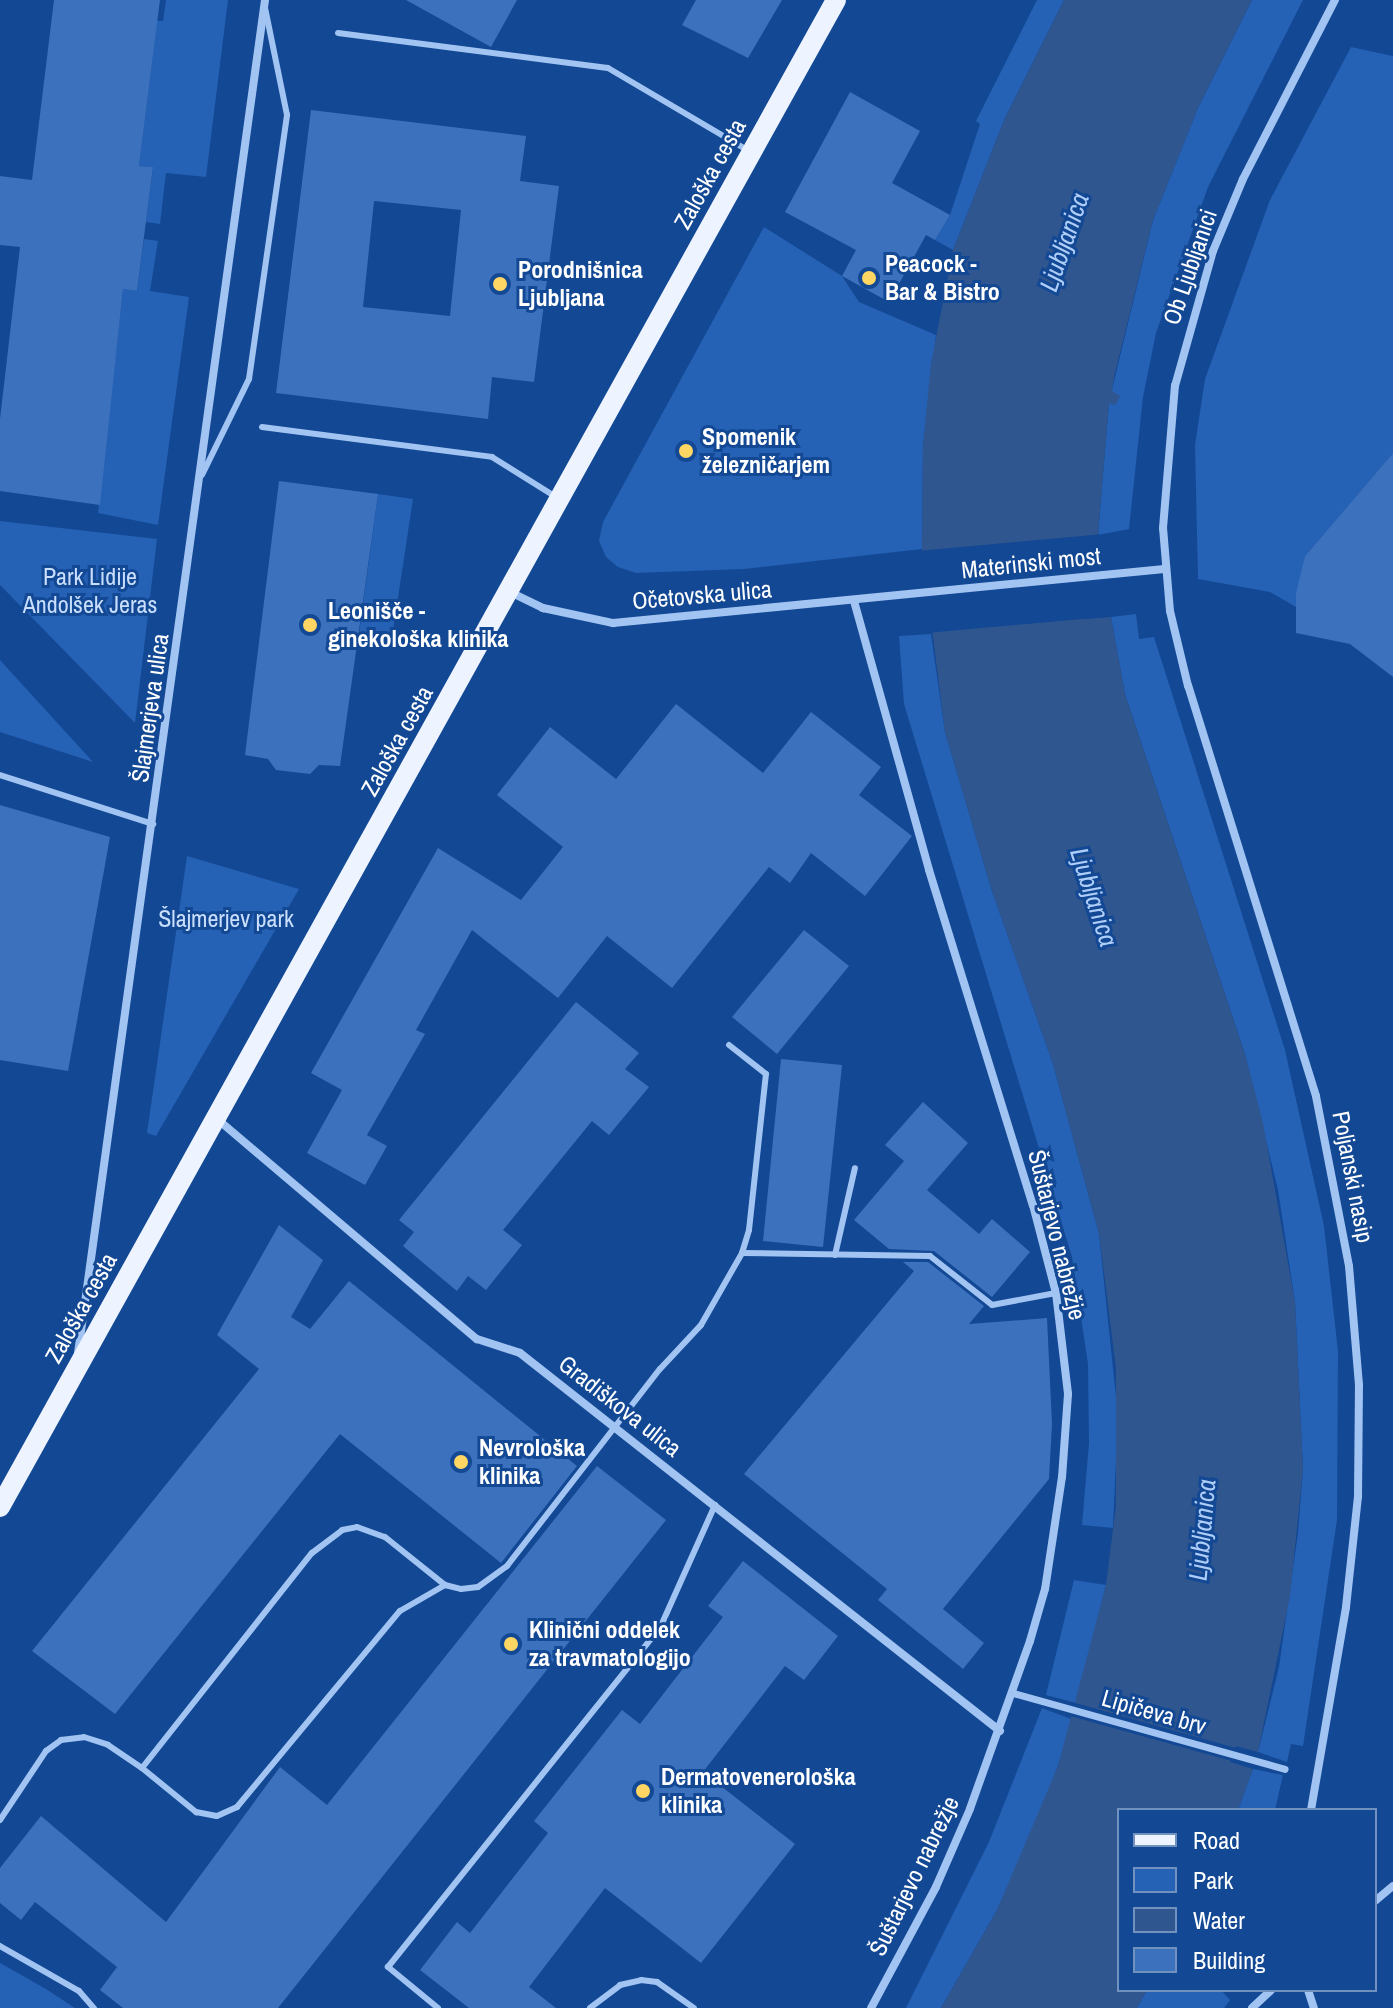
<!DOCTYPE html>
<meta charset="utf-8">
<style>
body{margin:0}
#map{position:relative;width:1393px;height:2008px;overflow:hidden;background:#134894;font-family:"Archivo Narrow",sans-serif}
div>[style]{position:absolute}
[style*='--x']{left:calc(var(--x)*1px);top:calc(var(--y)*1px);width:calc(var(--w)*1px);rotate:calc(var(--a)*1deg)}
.green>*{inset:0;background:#2561b4}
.water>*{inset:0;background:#30568f}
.pier>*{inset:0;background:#134894}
.building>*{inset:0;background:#3c71bd}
.service>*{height:6px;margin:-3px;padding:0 3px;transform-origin:3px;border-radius:3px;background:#a2c4f2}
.pedestrian>*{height:7px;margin:-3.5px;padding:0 3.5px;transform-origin:3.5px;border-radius:3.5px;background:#a2c4f2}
.minor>*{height:8px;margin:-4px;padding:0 4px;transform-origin:4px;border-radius:4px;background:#a2c4f2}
.primary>*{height:20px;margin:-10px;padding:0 10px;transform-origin:10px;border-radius:10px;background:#edf4ff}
.dots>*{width:22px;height:22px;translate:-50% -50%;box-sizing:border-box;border:4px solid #134894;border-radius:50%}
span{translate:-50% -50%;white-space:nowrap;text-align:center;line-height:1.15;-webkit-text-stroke:6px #134894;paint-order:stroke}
.street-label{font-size:24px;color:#fff}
.poi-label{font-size:24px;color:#fff;font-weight:700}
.left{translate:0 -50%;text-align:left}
.park-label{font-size:24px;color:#c9dffd}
.water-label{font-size:26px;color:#aecef9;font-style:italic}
.legend{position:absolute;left:1117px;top:1808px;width:260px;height:184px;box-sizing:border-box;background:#134894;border:2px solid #7191bf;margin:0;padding:10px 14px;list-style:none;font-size:24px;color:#fff}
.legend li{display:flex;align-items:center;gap:16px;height:40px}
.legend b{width:40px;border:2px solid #7191bf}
</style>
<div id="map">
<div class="green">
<div style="clip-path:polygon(166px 0,228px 0,206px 177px,166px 173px,160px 224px,146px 222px,153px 167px,139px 166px,157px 21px,163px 21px)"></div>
<div style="clip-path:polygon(1037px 0,1064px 0,1005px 118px,953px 250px,935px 240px,950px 215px,980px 124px,976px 121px)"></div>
<div style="clip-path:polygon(1252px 0,1303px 0,1208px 187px,1156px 333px,1143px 397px,1129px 529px,1098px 535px,1109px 402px,1153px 220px,1198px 108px)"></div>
<div style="clip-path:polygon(1351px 47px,1393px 56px,1393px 453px,1305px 556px,1296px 607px,1270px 592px,1198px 579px,1195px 445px,1205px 379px,1270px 200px)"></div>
<div style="clip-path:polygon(764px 227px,842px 276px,859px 302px,936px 335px,923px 446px,922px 549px,744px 569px,636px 573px,618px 567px,606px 557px,599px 541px,603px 522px)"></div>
<div style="clip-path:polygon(144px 239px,158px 241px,150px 291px,189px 297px,158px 525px,98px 513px,123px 289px,137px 291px)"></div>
<div style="clip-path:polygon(378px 494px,413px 499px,392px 637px,359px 634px)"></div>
<div style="clip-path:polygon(0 521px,157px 539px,135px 723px,0 585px)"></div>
<div style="clip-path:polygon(1136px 614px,1139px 639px,1154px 637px,1285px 1050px,1324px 1226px,1338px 1351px,1337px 1520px,1303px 1746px,1291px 1744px,1287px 1762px,1258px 1752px,1279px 1667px,1298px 1533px,1303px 1469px,1295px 1302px,1278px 1190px,1245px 1054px,1125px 694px,1111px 617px)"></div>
<div style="clip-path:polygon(931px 634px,945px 732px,992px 891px,1053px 1064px,1099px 1234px,1118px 1416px,1113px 1528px,1082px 1525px,1089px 1443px,1088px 1364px,1072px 1257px,904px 704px,899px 636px)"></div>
<div style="clip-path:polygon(0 660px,93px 762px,0 732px)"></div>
<div style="clip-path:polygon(187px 856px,299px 889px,156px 1136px,147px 1133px)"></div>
<div style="clip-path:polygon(1074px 1580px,1106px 1585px,1076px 1703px,1046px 1695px)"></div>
<div style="clip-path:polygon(1042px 1708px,1074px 1720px,1039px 1818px,997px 1910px,941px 2008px,906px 2008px,989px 1842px)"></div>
<div style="clip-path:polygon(1253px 1769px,1283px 1775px,1275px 1810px,1238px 1810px)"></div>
<div style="clip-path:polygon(0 1963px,46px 1989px,75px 2008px,0 2008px)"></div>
<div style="clip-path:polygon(1147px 1990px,1221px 1990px,1230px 2000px,1224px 2008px,1137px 2008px)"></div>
</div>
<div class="water">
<div style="clip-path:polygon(1064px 0,1252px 0,1198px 108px,1153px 220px,1114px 377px,1112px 391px,1120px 396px,1115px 405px,1109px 403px,1098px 535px,1080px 537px,1086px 619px,1111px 617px,1125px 694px,1245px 1054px,1263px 1123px,1295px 1302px,1303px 1469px,1290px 1596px,1258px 1752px,1236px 1746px,1230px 1762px,1253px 1769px,1238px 1810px,1119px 1810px,1119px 1990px,1147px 1990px,1137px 2008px,941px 2008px,997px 1910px,1058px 1766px,1106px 1585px,1116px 1505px,1116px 1368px,1099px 1234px,1053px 1064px,992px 891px,945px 732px,922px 549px,923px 446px,931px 364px,953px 250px,1005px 118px)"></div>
</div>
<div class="pier">
<div style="clip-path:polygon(1103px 534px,1083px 541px,1089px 615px,1115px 616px,927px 633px,918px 551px)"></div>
<div style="clip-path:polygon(1072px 1702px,1261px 1755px,1238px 1751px,1235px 1760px,1257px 1768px,1070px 1716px)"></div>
</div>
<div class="building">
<div style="clip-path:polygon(54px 0,160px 0,139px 166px,153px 167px,137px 291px,123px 289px,100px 505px,0 491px,0 419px,20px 247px,0 245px,0 176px,32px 180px)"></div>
<div style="clip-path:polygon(406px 0,517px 0,491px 47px)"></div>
<div style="clip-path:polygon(696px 0,782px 0,748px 58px,682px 25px)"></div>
<div style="clip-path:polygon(850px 92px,920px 131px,892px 183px,950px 215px,935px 240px,926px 235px,889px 302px,842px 276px,856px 250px,785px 212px)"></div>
<div style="clip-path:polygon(evenodd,311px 110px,526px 136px,520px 181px,559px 186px,534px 382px,492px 377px,488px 419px,276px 393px,311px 110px,374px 201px,461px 210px,450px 316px,363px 307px,374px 201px)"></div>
<div style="clip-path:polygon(1393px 453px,1393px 677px,1350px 644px,1296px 633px,1296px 593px,1305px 556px)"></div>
<div style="clip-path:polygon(279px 481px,378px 494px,340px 766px,319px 765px,310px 774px,276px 770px,268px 759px,245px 755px)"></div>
<div style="clip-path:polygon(676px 704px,763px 773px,811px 712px,881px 767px,859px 795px,912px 836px,865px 896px,811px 853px,790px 883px,769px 867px,672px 988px,607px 936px,558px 998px,472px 930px,416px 1030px,425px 1034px,367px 1135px,387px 1146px,365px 1185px,307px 1153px,342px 1090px,311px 1073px,438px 848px,521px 900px,563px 847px,497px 795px,550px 727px,616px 779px)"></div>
<div style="clip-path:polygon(0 805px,110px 837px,68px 1071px,0 1060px)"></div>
<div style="clip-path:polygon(804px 930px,849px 966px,777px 1054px,732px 1017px)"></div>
<div style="clip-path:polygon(576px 1002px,639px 1053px,625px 1069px,649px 1087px,609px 1135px,592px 1121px,503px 1230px,522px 1245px,486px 1290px,468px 1276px,457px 1291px,403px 1246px,414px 1232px,399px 1220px)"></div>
<div style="clip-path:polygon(781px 1059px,842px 1065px,823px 1247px,763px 1241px)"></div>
<div style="clip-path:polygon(923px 1102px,968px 1143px,927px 1190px,979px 1234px,992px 1219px,1030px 1252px,992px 1297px,934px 1251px,889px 1249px,854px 1220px,904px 1161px,885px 1145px)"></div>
<div style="clip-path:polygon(279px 1225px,323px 1260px,291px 1317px,310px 1329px,349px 1281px,577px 1466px,501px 1563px,340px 1434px,115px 1714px,32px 1651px,259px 1369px,217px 1335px)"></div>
<div style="clip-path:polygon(903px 1262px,928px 1262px,984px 1306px,969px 1324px,1047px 1318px,1052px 1424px,1049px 1479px,943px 1609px,984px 1643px,963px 1669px,878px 1600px,887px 1589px,744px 1474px,914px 1271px)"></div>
<div style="clip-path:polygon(597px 1466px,666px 1520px,278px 2008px,123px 2008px,100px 1990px,117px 1967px,35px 1902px,21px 1920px,0 1903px,0 1868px,41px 1816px,166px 1922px,280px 1767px,327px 1805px)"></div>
<div style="clip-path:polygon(743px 1561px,838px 1636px,804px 1680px,785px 1666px,703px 1772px,795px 1844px,701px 1963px,605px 1888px,529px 1987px,556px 2008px,469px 2008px,420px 1970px,457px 1922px,470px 1933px,548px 1833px,534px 1821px,622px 1710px,640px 1724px,723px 1617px,708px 1606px)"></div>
</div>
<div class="service">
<div style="--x:338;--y:33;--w:272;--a:7.4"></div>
<div style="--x:608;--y:68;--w:164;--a:30.5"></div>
<div style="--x:262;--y:427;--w:232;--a:7.4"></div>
<div style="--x:492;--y:457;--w:75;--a:32"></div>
<div style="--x:202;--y:475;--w:107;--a:-63.9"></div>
<div style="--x:249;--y:379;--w:267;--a:-81.8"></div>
<div style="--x:287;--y:115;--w:109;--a:-101.6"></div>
<div style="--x:0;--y:775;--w:161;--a:17.8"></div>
<div style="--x:742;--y:1253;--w:188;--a:0.9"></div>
<div style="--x:930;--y:1256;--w:79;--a:38.3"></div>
<div style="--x:992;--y:1305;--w:65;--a:-10.6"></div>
<div style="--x:835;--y:1255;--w:89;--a:-77.1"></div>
<div style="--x:142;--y:1768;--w:274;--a:-51.7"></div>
<div style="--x:312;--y:1553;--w:38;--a:-37"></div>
<div style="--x:342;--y:1530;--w:15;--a:-11"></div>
<div style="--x:357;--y:1527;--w:30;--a:20"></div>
<div style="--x:385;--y:1537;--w:77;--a:38.7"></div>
<div style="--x:445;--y:1585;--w:16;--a:14"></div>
<div style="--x:461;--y:1589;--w:17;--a:-7"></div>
<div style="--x:478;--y:1587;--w:36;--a:-36"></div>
<div style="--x:507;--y:1566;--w:249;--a:-52.2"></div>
<div style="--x:660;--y:1369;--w:60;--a:-47"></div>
<div style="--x:701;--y:1325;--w:83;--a:-60.3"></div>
<div style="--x:742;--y:1253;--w:24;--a:-73"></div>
<div style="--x:749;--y:1230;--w:157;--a:-83.8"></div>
<div style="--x:766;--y:1074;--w:47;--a:-141.9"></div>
<div style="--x:0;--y:1820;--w:83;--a:-56.3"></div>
<div style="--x:46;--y:1751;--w:19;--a:-36"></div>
<div style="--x:61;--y:1740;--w:23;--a:-7"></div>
<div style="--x:84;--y:1737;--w:25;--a:18"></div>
<div style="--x:108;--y:1745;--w:41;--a:34.1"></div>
<div style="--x:142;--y:1768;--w:70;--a:39.2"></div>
<div style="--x:196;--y:1812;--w:21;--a:11"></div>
<div style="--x:217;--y:1816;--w:22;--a:-24"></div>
<div style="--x:237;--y:1807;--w:255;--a:-50.3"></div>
<div style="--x:400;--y:1611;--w:52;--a:-30"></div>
<div style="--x:0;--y:1946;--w:91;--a:29.7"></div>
<div style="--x:79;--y:1991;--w:23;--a:49"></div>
<div style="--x:438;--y:2008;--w:65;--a:-140.6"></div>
<div style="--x:388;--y:1967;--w:435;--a:-51.3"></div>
<div style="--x:660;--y:1628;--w:135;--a:-65.9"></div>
<div style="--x:590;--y:2008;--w:38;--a:-37"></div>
<div style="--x:620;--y:1985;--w:22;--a:-13"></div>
<div style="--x:641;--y:1980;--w:16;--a:7"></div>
<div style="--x:657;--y:1982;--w:45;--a:35.1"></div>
</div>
<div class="pedestrian">
<div style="--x:1013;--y:1693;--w:282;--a:15.6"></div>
</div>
<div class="minor">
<div style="--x:510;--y:592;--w:37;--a:26"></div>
<div style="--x:543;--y:608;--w:72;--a:12.1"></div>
<div style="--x:613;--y:623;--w:554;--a:-5.6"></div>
<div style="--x:854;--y:601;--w:279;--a:74.4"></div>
<div style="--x:929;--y:870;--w:351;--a:72.8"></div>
<div style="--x:1033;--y:1205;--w:91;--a:75.4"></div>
<div style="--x:1056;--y:1293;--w:102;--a:83.2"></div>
<div style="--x:1068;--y:1394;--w:83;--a:94.1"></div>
<div style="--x:1062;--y:1477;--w:113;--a:98.6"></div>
<div style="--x:1045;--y:1589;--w:54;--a:106.1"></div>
<div style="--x:1030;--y:1641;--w:178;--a:109.7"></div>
<div style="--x:970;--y:1809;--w:85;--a:113.6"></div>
<div style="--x:936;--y:1887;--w:137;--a:118.2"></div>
<div style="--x:216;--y:1118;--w:342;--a:40.3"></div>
<div style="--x:477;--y:1339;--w:45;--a:18"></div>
<div style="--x:520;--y:1353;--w:611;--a:38.22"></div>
<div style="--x:78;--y:1353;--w:1366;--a:-82.13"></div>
<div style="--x:1311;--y:1810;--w:206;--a:-80.2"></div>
<div style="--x:1346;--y:1607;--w:111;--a:-83.8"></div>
<div style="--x:1358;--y:1497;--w:112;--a:-89.5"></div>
<div style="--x:1359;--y:1385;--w:119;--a:-94.8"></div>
<div style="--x:1349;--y:1266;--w:173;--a:-101"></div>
<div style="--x:1316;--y:1096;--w:430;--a:-107.3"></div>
<div style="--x:1188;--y:686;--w:77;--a:-103.5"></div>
<div style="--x:1170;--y:611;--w:83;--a:-94.8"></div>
<div style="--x:1163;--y:528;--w:143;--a:-85.2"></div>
<div style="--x:1175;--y:386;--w:140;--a:-74.3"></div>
<div style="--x:1213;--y:251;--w:78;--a:-67.4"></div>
<div style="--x:1243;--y:179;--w:201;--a:-62.8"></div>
<div style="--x:1375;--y:1901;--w:23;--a:-40"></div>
<div style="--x:1308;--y:1990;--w:19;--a:72"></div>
<div style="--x:1252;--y:2008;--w:26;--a:-43"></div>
</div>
<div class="primary">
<div style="--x:0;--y:1507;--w:1723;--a:-60.98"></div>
</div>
<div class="dots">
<div style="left:869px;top:278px;background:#ffd663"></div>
<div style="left:500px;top:284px;background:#ffd663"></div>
<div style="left:686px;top:451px;background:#ffd663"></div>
<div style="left:310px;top:625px;background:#ffd663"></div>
<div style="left:461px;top:1462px;background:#ffd663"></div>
<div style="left:511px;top:1644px;background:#ffd663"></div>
<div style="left:643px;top:1791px;background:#ffd663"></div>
</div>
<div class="street-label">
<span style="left:710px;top:174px;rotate:-61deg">Zaloška cesta</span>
<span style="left:1190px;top:267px;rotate:-71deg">Ob Ljubljanici</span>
<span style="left:1031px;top:563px;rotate:-6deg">Materinski most</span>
<span style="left:702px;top:595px;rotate:-5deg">Očetovska ulica</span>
<span style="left:150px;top:708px;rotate:-82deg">Šlajmerjeva ulica</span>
<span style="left:397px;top:741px;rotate:-61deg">Zaloška cesta</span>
<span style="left:1353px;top:1177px;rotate:79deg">Poljanski nasip</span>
<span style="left:1057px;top:1235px;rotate:76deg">Šuštarjevo nabrežje</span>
<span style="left:81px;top:1308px;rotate:-61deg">Zaloška cesta</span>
<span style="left:620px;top:1406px;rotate:38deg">Gradiškova ulica</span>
<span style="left:1154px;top:1712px;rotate:16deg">Lipičeva brv</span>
<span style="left:914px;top:1876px;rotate:-64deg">Šuštarjevo nabrežje</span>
</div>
<div class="poi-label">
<span class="left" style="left:885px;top:278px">Peacock -<br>Bar &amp; Bistro</span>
<span class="left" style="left:518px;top:284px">Porodnišnica<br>Ljubljana</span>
<span class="left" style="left:702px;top:451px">Spomenik<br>železničarjem</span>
<span class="left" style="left:328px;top:625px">Leonišče -<br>ginekološka klinika</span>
<span class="left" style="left:479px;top:1462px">Nevrološka<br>klinika</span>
<span class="left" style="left:529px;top:1644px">Klinični oddelek<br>za travmatologijo</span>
<span class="left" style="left:661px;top:1791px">Dermatovenerološka<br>klinika</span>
</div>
<div class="park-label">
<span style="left:90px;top:591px">Park Lidije<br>Andolšek Jeras</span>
<span style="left:226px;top:919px">Šlajmerjev park</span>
</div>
<div class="water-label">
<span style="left:1064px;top:242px;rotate:-71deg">Ljubljanica</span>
<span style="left:1094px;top:897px;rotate:72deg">Ljubljanica</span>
<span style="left:1202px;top:1530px;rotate:-85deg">Ljubljanica</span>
</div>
<ul class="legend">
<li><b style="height:10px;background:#edf4ff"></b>Road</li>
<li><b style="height:22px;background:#2561b4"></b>Park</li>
<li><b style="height:22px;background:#30568f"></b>Water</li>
<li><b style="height:22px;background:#3c71bd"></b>Building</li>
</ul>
</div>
